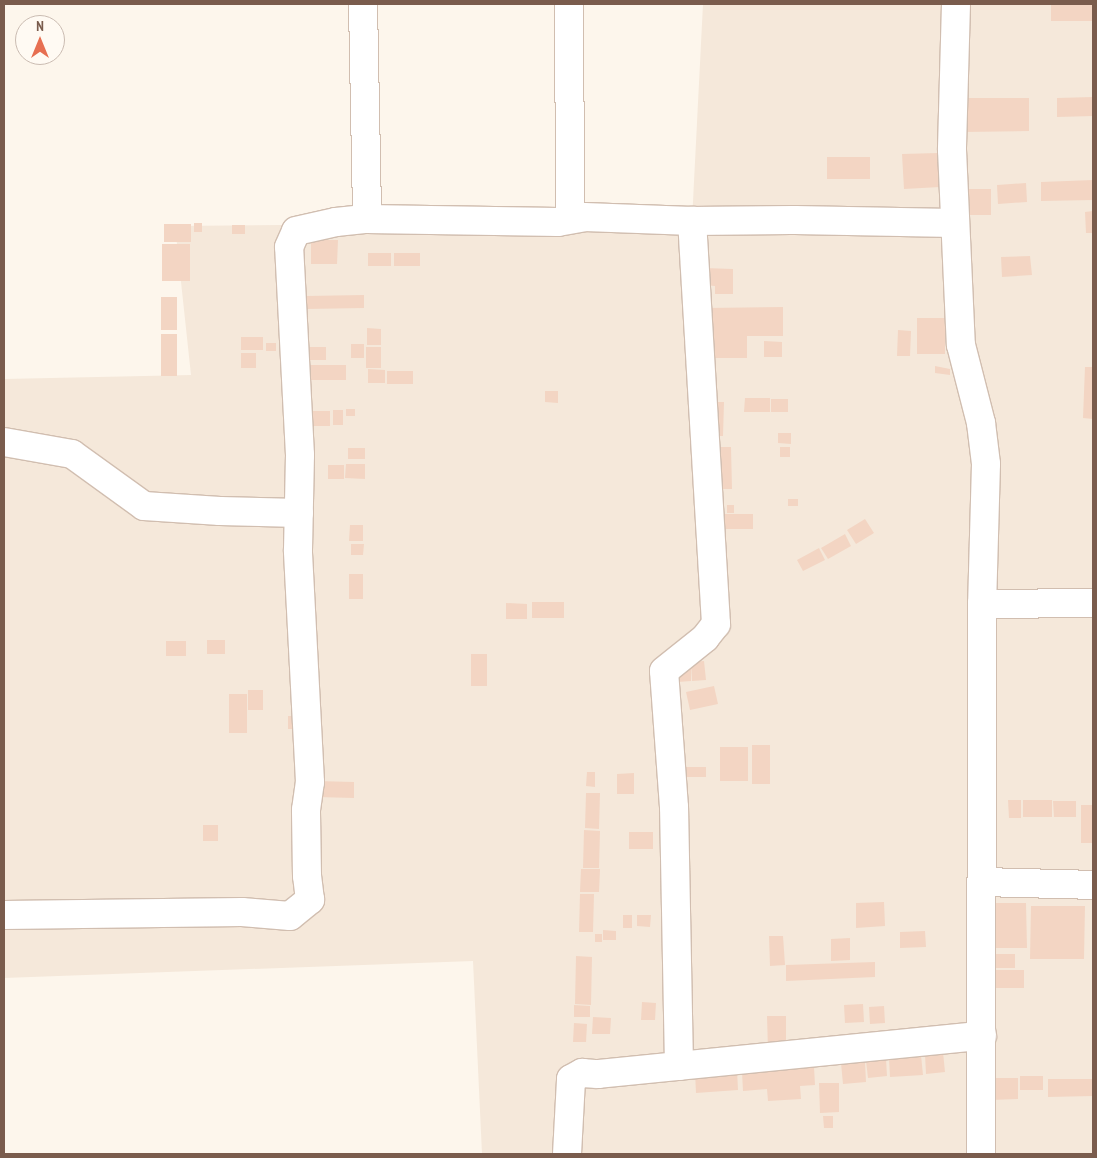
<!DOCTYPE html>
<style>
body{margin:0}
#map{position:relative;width:1097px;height:1158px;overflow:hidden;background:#fdf6ec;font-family:"PT Sans Narrow",sans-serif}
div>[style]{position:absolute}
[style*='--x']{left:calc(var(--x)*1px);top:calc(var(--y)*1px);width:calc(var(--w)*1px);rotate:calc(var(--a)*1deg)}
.residential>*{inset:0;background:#f5e8da}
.building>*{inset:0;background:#f3d5c3}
.roads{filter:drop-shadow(1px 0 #d1beb0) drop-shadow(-1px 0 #d1beb0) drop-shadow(0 1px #d1beb0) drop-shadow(0 -1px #d1beb0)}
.minor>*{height:28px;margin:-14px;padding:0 14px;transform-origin:14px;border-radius:14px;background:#fff}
span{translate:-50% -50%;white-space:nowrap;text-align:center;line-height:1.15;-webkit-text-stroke:5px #fffaf3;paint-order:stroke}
.frame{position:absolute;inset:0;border:5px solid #7a5c4d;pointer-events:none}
.north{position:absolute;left:15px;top:15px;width:50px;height:50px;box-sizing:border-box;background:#fffaf3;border:1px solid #cabbb1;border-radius:50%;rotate:0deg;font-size:14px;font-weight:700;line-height:20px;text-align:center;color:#7a5c4d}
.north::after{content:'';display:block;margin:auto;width:18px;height:22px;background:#e76f51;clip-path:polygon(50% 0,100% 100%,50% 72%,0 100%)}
</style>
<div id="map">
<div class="residential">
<div style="clip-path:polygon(703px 4px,1093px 4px,1093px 1154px,482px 1154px,473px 961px,4px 978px,4px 379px,191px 375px,175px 226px,692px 221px)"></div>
</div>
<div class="building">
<div style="clip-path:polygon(1051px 4px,1093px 4px,1093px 21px,1051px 21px)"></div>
<div style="clip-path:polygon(1093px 97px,1093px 116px,1057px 117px,1057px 98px)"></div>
<div style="clip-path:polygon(962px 98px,1029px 98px,1029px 131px,963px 132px)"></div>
<div style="clip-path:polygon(938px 153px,940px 187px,904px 189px,902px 154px)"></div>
<div style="clip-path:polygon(827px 157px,870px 157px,870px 179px,827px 179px)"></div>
<div style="clip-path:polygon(1093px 180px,1093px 200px,1041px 201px,1041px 182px)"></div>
<div style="clip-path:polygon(1026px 183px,1027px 202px,998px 204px,997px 185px)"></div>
<div style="clip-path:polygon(964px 189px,991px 189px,991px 215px,964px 215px)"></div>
<div style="clip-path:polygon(1093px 211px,1093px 233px,1086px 233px,1085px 212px)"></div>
<div style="clip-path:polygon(194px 223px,202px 223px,202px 232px,194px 232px)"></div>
<div style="clip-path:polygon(164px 224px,191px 224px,191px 242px,164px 242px)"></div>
<div style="clip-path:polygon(232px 225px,245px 225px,245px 234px,232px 234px)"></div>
<div style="clip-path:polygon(311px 240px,338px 240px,337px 264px,311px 264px)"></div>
<div style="clip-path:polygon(162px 244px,190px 244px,190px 281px,162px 281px)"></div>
<div style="clip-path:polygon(368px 253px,391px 253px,391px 266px,368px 266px)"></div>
<div style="clip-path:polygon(394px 253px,420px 253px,420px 266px,394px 266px)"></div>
<div style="clip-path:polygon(1030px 256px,1032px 275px,1002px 277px,1001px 257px)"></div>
<div style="clip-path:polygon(704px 268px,733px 269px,733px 294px,715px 294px,715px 286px,704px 285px)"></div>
<div style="clip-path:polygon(364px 295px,364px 308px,306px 309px,306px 296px)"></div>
<div style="clip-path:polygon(161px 297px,177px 297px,177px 330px,161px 330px)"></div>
<div style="clip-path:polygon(783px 307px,783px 336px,747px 336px,747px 358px,706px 358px,706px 308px)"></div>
<div style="clip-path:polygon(917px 318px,945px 318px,945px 354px,917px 354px)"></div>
<div style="clip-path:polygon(367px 328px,381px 329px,381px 345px,367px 345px)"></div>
<div style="clip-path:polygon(898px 330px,911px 331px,910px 356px,897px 356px)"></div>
<div style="clip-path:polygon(161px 334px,177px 334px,177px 376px,161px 376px)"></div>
<div style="clip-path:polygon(241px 337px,263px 337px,263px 350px,241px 350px)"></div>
<div style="clip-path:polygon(764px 341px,782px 342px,782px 357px,764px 357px)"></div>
<div style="clip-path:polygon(266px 343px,276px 343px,276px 351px,266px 351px)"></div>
<div style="clip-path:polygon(351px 344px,364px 344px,364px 358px,351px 358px)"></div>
<div style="clip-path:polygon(308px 347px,326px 347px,326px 360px,308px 360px)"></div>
<div style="clip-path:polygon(366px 347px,381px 347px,381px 368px,366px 368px)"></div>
<div style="clip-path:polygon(241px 353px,256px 353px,256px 368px,241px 368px)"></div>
<div style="clip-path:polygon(309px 365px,346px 365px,346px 380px,309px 380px)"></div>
<div style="clip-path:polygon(935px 366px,950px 369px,950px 375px,935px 373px)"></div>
<div style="clip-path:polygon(1085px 367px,1093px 367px,1093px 419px,1083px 418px)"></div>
<div style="clip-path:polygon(368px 369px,385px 370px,385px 383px,368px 383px)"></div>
<div style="clip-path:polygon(387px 371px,413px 371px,413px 384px,387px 384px)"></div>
<div style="clip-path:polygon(545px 391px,558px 391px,558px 403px,545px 402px)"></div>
<div style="clip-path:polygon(745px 398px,770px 398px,770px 412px,744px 412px)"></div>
<div style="clip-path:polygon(771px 399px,788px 399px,788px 412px,771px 412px)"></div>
<div style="clip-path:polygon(710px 402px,724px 402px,723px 436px,710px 436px)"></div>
<div style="clip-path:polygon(346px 409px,355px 409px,355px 416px,346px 416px)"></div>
<div style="clip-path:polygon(333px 410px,343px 410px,343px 425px,333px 425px)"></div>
<div style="clip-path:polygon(309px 411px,330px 411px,330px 426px,309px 426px)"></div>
<div style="clip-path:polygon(778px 433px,791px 433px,791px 444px,778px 443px)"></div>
<div style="clip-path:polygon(713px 447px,731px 447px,732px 489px,723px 489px,723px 497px,713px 497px)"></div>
<div style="clip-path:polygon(780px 447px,790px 447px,790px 457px,780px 457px)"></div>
<div style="clip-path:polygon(348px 448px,365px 448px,365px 459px,348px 459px)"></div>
<div style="clip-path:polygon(346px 464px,365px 464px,365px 479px,345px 478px)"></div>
<div style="clip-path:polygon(328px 465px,344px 465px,344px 479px,328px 479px)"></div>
<div style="clip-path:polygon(788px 499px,798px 499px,798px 506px,788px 506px)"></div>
<div style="clip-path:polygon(727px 505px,734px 505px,734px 513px,727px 513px)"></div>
<div style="clip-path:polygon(715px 514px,753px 514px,753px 529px,716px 529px)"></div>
<div style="clip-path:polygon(865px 519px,874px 533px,856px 544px,847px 530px)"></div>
<div style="clip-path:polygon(350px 525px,363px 525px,363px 541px,349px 541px)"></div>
<div style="clip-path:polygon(845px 534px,851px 546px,828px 559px,821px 548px)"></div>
<div style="clip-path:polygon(351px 544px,364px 544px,363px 555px,351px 555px)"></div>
<div style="clip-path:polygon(819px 548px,825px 560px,803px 571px,797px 560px)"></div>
<div style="clip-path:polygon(349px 574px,363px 574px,363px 599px,349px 599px)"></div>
<div style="clip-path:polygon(532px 602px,564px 602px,564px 618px,532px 618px)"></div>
<div style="clip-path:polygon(506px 603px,527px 604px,527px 619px,506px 619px)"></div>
<div style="clip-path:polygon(207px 640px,225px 640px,225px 654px,207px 654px)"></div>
<div style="clip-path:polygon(166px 641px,186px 641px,186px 656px,166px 656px)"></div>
<div style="clip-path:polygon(471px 654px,487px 654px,487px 686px,471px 686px)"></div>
<div style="clip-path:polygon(704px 661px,706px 680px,692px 681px,691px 662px)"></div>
<div style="clip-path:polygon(691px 668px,691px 681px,678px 682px,677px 670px)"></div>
<div style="clip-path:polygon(714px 686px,718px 704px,690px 710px,686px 692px)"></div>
<div style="clip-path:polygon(248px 690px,263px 690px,263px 710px,248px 710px)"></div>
<div style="clip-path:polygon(229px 694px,247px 694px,247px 733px,229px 733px)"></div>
<div style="clip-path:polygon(288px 716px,297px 716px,297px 729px,288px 729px)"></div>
<div style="clip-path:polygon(752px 745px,770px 745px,770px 784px,752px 784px)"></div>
<div style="clip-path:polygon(720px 747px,748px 747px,748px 781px,720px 781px)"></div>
<div style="clip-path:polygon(685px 767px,706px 767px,706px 777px,685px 777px)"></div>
<div style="clip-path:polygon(587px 772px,595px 772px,595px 787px,586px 786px)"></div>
<div style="clip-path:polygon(634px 773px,634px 794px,617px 794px,617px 774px)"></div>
<div style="clip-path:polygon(316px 781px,354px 782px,354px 798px,316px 797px)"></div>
<div style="clip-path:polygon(586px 793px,600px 793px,599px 829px,585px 828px)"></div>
<div style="clip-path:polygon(1008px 800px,1021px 800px,1021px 818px,1009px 818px)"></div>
<div style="clip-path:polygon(1023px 800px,1052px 800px,1052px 817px,1023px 817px)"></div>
<div style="clip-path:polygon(1053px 801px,1076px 801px,1076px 817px,1054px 817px)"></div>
<div style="clip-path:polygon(1081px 805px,1093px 805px,1093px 843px,1081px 843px)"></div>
<div style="clip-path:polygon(203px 825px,218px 825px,218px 841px,203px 841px)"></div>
<div style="clip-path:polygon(584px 830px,600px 831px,599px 868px,583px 868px)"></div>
<div style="clip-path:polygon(629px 832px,653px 832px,653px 849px,629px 849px)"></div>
<div style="clip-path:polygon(581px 869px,600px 869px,599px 892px,580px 892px)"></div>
<div style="clip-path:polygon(580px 894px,594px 894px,593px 932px,579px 932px)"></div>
<div style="clip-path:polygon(884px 902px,885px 926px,856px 928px,856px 903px)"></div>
<div style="clip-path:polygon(993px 903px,1026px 903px,1027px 948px,993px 948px)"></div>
<div style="clip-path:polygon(1031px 906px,1085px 906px,1084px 959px,1030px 959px)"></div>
<div style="clip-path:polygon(623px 915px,632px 915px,632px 928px,623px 928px)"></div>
<div style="clip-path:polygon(637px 915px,651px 915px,650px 927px,637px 926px)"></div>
<div style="clip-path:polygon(603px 930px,616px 931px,616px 940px,603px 940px)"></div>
<div style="clip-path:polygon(925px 931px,926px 947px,900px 948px,900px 932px)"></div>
<div style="clip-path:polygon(595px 934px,602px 934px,602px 942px,595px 942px)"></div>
<div style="clip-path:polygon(769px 936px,783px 936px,785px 965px,770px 966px)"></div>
<div style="clip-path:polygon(850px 938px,850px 960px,831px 961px,831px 939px)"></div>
<div style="clip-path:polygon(994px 954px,1015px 954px,1015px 968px,994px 968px)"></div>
<div style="clip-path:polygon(576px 956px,592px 957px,591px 1005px,575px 1004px)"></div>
<div style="clip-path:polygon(875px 962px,875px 977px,786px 981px,786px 965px)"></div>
<div style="clip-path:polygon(995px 970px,1024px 970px,1024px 988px,995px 988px)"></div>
<div style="clip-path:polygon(642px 1002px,656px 1003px,655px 1020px,641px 1020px)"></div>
<div style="clip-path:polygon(863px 1004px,864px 1022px,845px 1023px,844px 1005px)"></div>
<div style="clip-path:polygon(574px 1005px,590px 1006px,590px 1017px,574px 1017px)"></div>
<div style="clip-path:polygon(884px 1006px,885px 1023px,870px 1024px,869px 1007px)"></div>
<div style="clip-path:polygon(767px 1016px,786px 1016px,786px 1050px,768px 1050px)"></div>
<div style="clip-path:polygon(593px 1017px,611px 1018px,610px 1034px,592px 1034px)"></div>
<div style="clip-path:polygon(574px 1023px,587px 1024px,586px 1042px,573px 1042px)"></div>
<div style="clip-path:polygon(943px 1052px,945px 1072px,926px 1074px,925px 1054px)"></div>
<div style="clip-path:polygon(921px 1055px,923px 1075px,890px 1077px,889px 1058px)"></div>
<div style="clip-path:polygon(886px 1059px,887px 1076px,868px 1078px,866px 1061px)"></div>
<div style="clip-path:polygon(865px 1062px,866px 1082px,843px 1084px,841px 1063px)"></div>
<div style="clip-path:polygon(814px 1067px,815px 1085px,800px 1086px,801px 1099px,768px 1101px,767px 1089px,743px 1091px,742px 1072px)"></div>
<div style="clip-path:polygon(737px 1070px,738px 1090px,696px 1093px,695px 1072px)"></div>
<div style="clip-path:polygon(1020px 1076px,1043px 1076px,1043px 1090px,1020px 1090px)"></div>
<div style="clip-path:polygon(991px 1078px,1018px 1078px,1018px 1099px,991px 1100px)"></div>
<div style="clip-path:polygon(1048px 1079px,1093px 1079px,1093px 1096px,1048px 1097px)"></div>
<div style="clip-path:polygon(819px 1083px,839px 1083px,839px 1112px,820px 1113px)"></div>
<div style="clip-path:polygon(823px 1116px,833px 1116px,833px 1128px,824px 1128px)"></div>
</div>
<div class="roads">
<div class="minor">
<div style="--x:363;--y:4;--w:215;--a:88.9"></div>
<div style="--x:569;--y:4;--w:215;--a:89.7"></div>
<div style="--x:956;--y:4;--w:146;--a:91.6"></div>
<div style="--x:952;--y:150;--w:195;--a:87.4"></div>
<div style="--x:961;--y:345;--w:81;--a:75.6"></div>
<div style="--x:981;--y:423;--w:41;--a:83"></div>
<div style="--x:986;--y:464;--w:140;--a:91.6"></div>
<div style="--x:982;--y:604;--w:550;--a:90.1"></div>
<div style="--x:4;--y:442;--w:69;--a:10"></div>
<div style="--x:72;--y:454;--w:89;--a:35.8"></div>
<div style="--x:144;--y:506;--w:76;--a:3.8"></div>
<div style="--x:220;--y:511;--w:79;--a:1.5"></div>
<div style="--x:982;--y:604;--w:111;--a:-0.5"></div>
<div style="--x:982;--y:882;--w:111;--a:1.5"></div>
<div style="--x:4;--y:915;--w:238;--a:-0.7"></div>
<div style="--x:242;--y:912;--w:48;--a:4.8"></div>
<div style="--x:290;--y:916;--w:26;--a:-39"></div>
<div style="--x:310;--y:900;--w:24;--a:-97"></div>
<div style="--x:307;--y:876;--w:66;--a:-90.9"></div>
<div style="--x:306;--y:810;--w:28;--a:-82"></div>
<div style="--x:310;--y:782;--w:232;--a:-93"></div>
<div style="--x:298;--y:550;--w:95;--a:-88.8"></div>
<div style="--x:300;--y:455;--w:208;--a:-93"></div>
<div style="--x:289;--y:247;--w:17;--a:-66"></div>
<div style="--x:296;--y:231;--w:41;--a:-12.7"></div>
<div style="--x:336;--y:222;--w:31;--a:-6"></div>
<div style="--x:367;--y:219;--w:191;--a:0.9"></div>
<div style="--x:558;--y:222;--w:27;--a:-10"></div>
<div style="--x:585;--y:217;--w:107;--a:2.1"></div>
<div style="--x:692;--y:221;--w:103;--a:-0.6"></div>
<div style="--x:795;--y:220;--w:158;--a:1.1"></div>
<div style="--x:679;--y:1066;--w:259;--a:-91.1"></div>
<div style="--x:674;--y:807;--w:136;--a:-94.2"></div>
<div style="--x:664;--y:671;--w:53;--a:-38.8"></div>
<div style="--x:705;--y:638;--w:18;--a:-52"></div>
<div style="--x:716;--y:624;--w:404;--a:-93.4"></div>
<div style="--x:567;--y:1154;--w:75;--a:-86.9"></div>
<div style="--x:571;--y:1079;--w:13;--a:-29"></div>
<div style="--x:582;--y:1073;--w:16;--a:4"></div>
<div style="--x:598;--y:1074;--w:386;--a:-5.7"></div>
</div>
</div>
<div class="frame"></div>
<div class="north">N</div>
</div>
